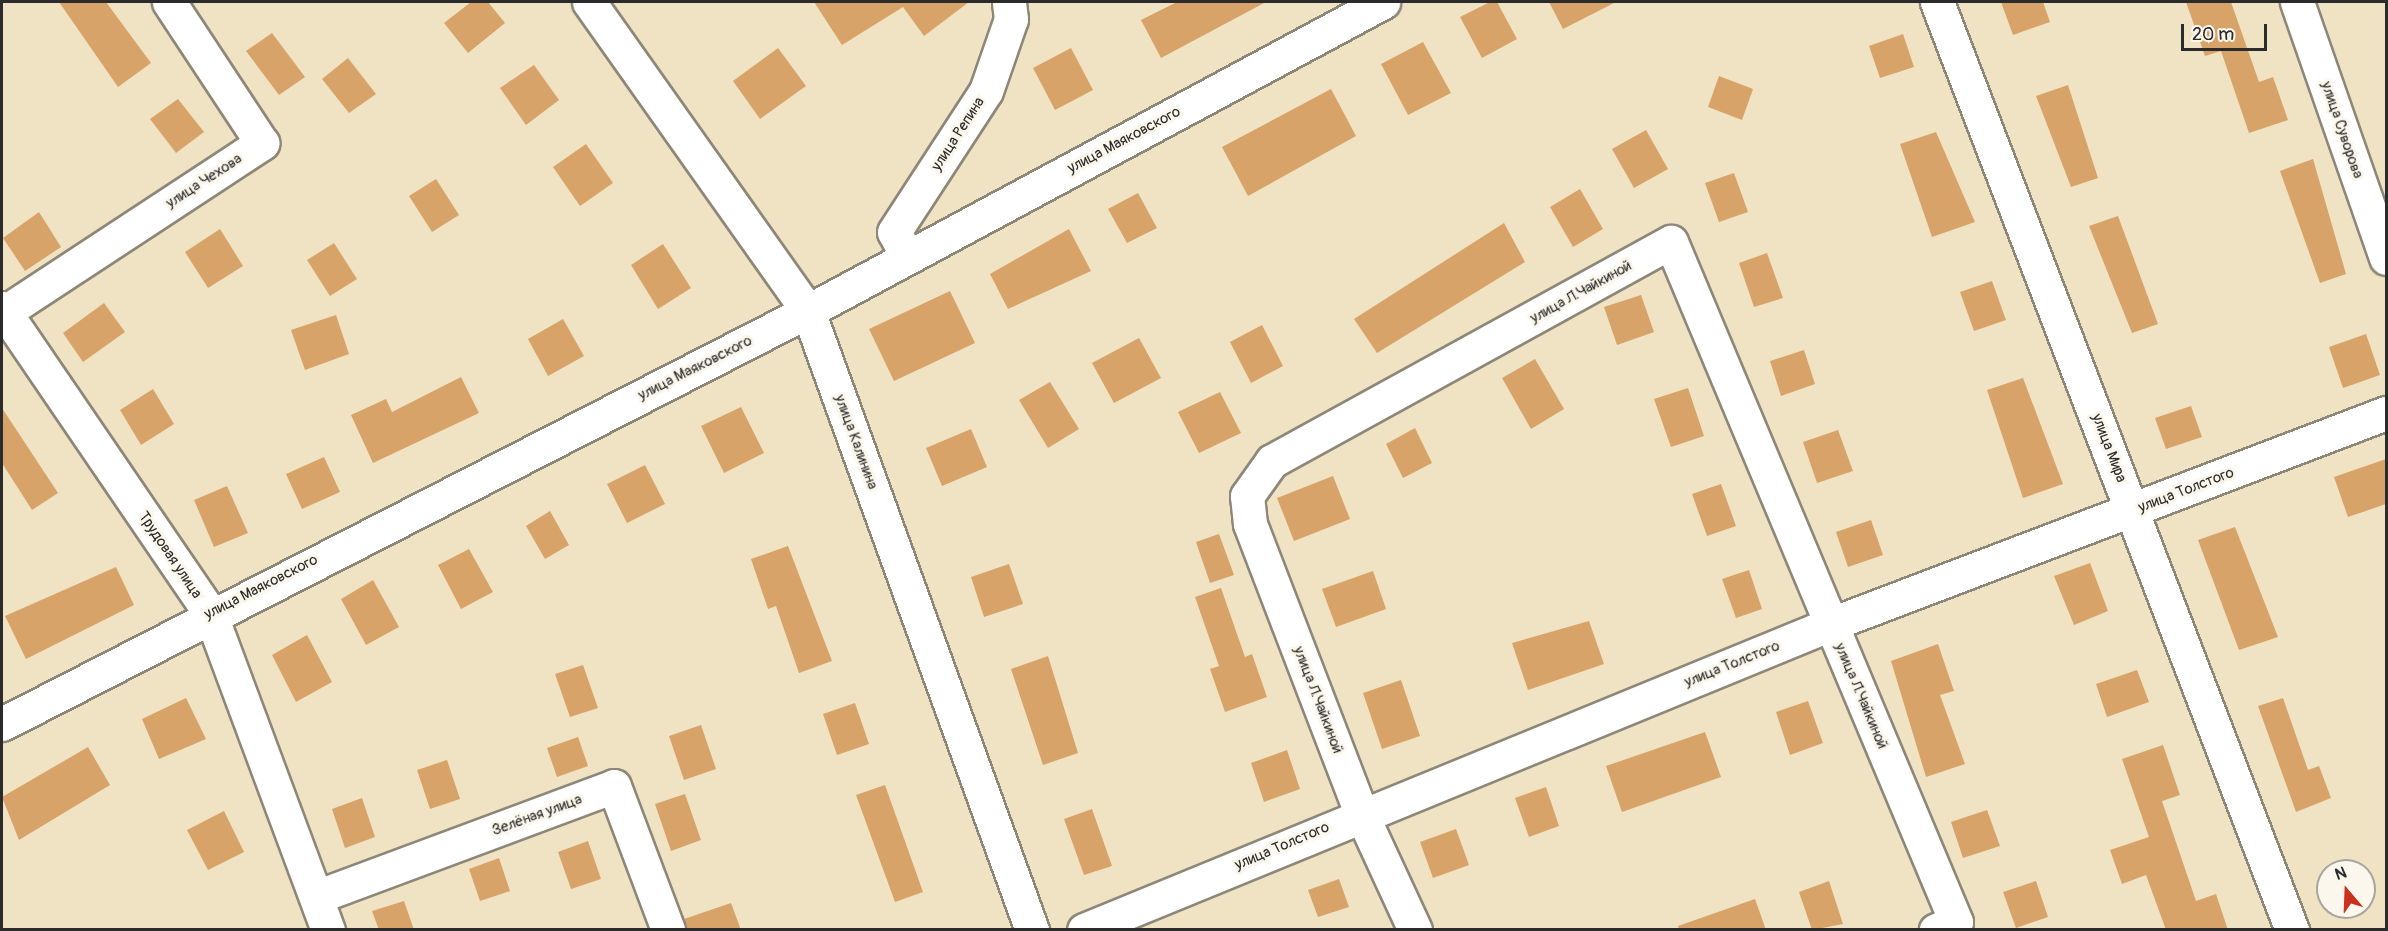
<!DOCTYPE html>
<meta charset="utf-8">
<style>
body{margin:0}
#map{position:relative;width:2388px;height:931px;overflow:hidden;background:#efe3c4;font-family:Pangolin,sans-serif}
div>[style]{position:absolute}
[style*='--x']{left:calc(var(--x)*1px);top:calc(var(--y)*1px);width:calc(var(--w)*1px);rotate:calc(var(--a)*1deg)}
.building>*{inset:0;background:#d8a368}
.roads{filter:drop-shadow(2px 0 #8d8778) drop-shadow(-2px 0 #8d8778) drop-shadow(0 2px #8d8778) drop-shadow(0 -2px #8d8778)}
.minor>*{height:33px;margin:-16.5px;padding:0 16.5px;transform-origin:16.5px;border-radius:16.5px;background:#fff}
span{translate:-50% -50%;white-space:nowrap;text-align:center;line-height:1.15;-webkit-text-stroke:6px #fbf7ec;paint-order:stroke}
.street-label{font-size:15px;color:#2b2b2b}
.frame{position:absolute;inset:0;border:3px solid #2b2b2b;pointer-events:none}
.north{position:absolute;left:2316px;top:859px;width:60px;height:60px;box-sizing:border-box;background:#fbf7ec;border:2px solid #a8a59f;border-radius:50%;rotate:341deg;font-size:16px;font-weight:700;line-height:24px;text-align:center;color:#2b2b2b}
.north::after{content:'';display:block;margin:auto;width:21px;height:27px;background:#c8321e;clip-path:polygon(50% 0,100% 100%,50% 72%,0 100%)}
.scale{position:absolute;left:2181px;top:24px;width:86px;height:27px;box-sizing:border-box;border:3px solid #2b2b2b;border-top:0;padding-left:8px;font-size:18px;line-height:21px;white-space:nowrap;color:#2b2b2b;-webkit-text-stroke:4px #fbf7ec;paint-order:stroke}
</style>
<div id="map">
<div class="building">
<div style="clip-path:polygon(59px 2px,106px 2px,151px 63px,118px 87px)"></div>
<div style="clip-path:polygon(471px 2px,488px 2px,505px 23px,468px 53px,444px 23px)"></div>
<div style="clip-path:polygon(814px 2px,969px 2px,924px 36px,903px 7px,842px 45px)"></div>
<div style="clip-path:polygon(1177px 2px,1266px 2px,1161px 58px,1141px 20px)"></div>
<div style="clip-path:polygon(1490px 2px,1497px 2px,1517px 39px,1482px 58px,1460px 17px)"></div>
<div style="clip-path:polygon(1549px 2px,1616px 2px,1563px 29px)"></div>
<div style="clip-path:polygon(2001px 2px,2043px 2px,2050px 22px,2013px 35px)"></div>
<div style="clip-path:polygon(2186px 2px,2231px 2px,2259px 82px,2273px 77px,2288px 120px,2249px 133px,2221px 51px,2205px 56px)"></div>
<div style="clip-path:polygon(272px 33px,305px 77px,279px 95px,246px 51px)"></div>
<div style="clip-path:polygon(1903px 34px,1914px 67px,1880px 78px,1869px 46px)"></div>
<div style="clip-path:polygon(1423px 42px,1451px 93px,1408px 115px,1381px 64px)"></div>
<div style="clip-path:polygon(778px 48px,806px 86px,760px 119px,733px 81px)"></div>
<div style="clip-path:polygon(1071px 48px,1093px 90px,1055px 110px,1033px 68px)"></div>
<div style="clip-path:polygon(348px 58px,376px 94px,349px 113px,322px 79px)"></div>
<div style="clip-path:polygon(534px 65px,559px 100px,526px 125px,500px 88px)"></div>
<div style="clip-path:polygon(1719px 76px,1753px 89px,1742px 120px,1708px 107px)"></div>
<div style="clip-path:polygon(2068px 85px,2098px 178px,2071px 187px,2036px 96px)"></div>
<div style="clip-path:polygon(1331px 89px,1356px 136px,1248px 196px,1222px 147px)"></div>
<div style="clip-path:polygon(178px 99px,204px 132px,176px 153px,150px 119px)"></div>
<div style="clip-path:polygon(1646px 130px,1668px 169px,1634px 188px,1612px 149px)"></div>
<div style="clip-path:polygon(1936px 132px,1975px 222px,1932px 237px,1900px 144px)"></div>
<div style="clip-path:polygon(586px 144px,613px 183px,580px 206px,553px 167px)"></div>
<div style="clip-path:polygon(2313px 159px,2346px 274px,2320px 283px,2280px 171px)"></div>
<div style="clip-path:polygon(1734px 173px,1748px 212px,1719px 222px,1705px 183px)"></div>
<div style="clip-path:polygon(436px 179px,459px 215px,432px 232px,409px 196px)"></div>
<div style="clip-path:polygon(1580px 189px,1603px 229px,1573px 247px,1550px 207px)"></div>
<div style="clip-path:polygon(1138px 193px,1157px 228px,1127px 243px,1108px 209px)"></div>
<div style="clip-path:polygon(39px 212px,61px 247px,25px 271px,3px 238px)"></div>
<div style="clip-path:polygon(2118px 216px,2158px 324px,2132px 333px,2089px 226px)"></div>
<div style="clip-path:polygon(1504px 223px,1525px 262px,1377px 353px,1354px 319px)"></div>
<div style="clip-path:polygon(220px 229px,243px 266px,208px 288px,185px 252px)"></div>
<div style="clip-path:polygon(1069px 229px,1091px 271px,1008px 309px,990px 274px)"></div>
<div style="clip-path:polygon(334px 243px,357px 279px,330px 296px,307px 260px)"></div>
<div style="clip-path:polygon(663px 244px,691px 288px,658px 309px,631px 265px)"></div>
<div style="clip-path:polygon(1767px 253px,1783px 298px,1754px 307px,1739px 263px)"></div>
<div style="clip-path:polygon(1992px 281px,2006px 320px,1974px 331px,1960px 292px)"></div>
<div style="clip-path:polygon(950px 291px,975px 343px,894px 381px,869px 329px)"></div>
<div style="clip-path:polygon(1641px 295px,1654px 332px,1617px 345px,1604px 307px)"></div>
<div style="clip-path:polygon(104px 303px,125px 332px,83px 362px,63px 333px)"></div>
<div style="clip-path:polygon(336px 315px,349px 354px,305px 370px,291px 330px)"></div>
<div style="clip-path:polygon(563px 319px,584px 356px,548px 376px,528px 339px)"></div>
<div style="clip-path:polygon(1262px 325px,1283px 366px,1251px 383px,1230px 342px)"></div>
<div style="clip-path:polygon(2366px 334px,2380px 375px,2343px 388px,2329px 347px)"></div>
<div style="clip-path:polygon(1139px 338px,1161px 378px,1114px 403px,1092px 363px)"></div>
<div style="clip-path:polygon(1804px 350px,1815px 384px,1781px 396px,1770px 361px)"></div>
<div style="clip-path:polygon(1535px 359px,1564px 409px,1531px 429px,1502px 378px)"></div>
<div style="clip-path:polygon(461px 377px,479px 413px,373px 463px,351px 415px,386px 399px,392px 412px)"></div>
<div style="clip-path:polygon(2023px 378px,2063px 484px,2023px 498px,1987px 390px)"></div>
<div style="clip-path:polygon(1050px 382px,1079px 429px,1048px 448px,1019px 400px)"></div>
<div style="clip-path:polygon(1688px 388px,1704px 436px,1671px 447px,1654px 399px)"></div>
<div style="clip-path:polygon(153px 389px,174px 424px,141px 445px,120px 410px)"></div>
<div style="clip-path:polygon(1220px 392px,1241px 433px,1199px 453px,1178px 412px)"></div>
<div style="clip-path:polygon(2191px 406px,2202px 437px,2166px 449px,2155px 418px)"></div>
<div style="clip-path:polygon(741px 407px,764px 453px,724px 473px,701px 426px)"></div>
<div style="clip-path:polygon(2px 408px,58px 493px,32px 510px,2px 463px)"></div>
<div style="clip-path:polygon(1415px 428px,1432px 463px,1403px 478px,1386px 444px)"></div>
<div style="clip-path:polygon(971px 429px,987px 467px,942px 486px,926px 448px)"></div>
<div style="clip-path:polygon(1838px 430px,1853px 471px,1817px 483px,1803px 442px)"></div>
<div style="clip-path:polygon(324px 457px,340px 492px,302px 509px,286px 474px)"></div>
<div style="clip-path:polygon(2386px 459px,2386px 504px,2348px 517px,2334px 477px)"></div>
<div style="clip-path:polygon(645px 465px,665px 504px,627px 523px,607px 484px)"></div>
<div style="clip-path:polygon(1333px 476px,1350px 519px,1294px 541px,1277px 498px)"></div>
<div style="clip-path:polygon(1721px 484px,1736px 526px,1707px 536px,1692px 494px)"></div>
<div style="clip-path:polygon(227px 486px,248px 533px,214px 547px,194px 500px)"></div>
<div style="clip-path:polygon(550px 511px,569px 545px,545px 559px,526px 526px)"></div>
<div style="clip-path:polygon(1871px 520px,1883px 555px,1848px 567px,1836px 532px)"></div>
<div style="clip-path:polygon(2235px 527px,2278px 637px,2239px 650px,2198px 540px)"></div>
<div style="clip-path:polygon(1219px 534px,1234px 575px,1210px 583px,1196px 542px)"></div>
<div style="clip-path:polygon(788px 546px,832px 661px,799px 673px,776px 606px,768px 609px,751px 559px)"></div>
<div style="clip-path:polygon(469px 549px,493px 592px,461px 609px,438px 565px)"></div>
<div style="clip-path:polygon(2090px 563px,2108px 611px,2074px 625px,2054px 576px)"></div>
<div style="clip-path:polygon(1009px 564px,1023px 604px,984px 617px,971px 577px)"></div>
<div style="clip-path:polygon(116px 567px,134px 605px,26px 659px,5px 616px)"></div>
<div style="clip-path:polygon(1749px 570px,1762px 609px,1736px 618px,1722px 579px)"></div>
<div style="clip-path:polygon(1373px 571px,1386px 609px,1336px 627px,1322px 589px)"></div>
<div style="clip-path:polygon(373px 580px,399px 627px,366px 645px,341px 599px)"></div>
<div style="clip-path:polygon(1221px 588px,1245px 657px,1252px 654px,1267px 697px,1225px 712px,1210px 669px,1219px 666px,1195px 597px)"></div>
<div style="clip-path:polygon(1589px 621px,1604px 664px,1528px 690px,1512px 643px)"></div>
<div style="clip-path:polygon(307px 635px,332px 682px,296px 702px,272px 655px)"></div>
<div style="clip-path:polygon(1938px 644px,1954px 691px,1940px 695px,1965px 764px,1926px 777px,1891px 661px)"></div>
<div style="clip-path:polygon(1048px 656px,1078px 753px,1043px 765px,1011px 669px)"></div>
<div style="clip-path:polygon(583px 665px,598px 708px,570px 717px,555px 674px)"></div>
<div style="clip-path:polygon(2137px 670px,2149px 702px,2107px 717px,2096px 684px)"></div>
<div style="clip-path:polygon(1401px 680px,1420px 736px,1382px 749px,1363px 693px)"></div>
<div style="clip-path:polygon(186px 698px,206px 739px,159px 759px,142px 719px)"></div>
<div style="clip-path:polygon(2283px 698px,2308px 770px,2319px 766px,2331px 798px,2296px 812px,2258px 706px)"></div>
<div style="clip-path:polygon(1808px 701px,1823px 743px,1790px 755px,1776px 712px)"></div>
<div style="clip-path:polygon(855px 703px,869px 744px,837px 755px,823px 714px)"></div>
<div style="clip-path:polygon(701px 725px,716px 769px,684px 780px,669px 736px)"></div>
<div style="clip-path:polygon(1705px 732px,1721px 777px,1622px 812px,1606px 766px)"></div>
<div style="clip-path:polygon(578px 737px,588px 766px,557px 777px,547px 748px)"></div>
<div style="clip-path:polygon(2163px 745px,2180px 795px,2162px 801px,2196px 901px,2216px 894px,2228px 930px,2166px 930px,2146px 875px,2122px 884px,2110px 850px,2149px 837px,2122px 759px)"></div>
<div style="clip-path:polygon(88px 747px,110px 785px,19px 840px,2px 797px)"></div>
<div style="clip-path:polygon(1287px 750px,1300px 789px,1264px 802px,1251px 763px)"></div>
<div style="clip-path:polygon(447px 760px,460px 799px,430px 809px,417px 770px)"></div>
<div style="clip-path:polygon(885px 785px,923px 892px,895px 902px,856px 795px)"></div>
<div style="clip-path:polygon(1546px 787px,1559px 826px,1529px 837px,1515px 798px)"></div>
<div style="clip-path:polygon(685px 794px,701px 840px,671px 851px,655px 804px)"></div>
<div style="clip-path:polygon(362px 798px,375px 837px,345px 848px,332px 809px)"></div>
<div style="clip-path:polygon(1092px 809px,1112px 866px,1084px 875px,1064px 819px)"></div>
<div style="clip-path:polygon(1987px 810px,2000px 846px,1963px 858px,1951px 822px)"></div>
<div style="clip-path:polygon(224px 811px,244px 852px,208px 870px,187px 830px)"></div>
<div style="clip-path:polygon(1456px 829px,1469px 865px,1433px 878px,1420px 842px)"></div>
<div style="clip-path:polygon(588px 841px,601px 879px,571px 889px,558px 852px)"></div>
<div style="clip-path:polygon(499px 858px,510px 891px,480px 901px,469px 869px)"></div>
<div style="clip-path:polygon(1339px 879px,1349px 907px,1318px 917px,1308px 890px)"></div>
<div style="clip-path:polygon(1829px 881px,1843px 924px,1812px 930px,1799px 892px)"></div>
<div style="clip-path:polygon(2036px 881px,2048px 917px,2016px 928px,2003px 892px)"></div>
<div style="clip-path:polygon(1755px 899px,1766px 930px,1679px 930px,1678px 926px)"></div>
<div style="clip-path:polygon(404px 901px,414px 930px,379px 930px,372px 911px)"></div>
<div style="clip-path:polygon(731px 903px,741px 930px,686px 930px,684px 919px)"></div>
</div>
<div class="roads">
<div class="minor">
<div style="--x:589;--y:2;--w:379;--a:54.7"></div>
<div style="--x:808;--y:311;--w:658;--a:70.11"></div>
<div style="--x:1937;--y:2;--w:994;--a:69.07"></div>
<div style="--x:2297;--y:2;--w:271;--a:70.8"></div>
<div style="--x:907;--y:256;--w:27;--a:-118"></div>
<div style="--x:894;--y:232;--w:168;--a:-56.9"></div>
<div style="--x:986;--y:91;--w:76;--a:-70.9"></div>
<div style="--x:1011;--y:19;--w:17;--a:-97"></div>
<div style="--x:2;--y:308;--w:369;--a:55.7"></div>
<div style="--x:210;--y:613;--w:338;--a:69.6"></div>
<div style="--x:5;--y:312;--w:308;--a:-33.3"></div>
<div style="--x:262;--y:143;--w:169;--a:-123.4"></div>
<div style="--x:2;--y:724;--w:906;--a:-27.13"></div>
<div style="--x:808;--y:311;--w:653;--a:-28.25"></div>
<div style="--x:316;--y:897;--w:318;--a:-20.4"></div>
<div style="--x:614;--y:786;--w:154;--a:69.4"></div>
<div style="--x:1084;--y:930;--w:807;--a:-22.28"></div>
<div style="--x:1831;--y:624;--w:594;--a:-20.82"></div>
<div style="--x:1415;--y:930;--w:129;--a:-114.8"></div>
<div style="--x:1361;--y:813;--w:310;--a:-111"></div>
<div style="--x:1250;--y:524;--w:28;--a:-96"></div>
<div style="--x:1247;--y:496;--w:43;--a:-54.5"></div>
<div style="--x:1272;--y:461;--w:455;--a:-28.8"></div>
<div style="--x:1671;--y:242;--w:737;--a:67.26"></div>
<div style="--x:1956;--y:922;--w:22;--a:158"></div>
</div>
</div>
<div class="street-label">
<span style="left:2342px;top:130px;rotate:71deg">улица Суворова</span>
<span style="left:958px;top:134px;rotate:-57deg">улица Репина</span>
<span style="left:1124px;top:140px;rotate:-28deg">улица Маяковского</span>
<span style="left:204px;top:181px;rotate:-33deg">улица Чехова</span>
<span style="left:1581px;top:292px;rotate:-29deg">улица Л.Чайкиной</span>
<span style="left:695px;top:368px;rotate:-27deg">улица Маяковского</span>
<span style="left:856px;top:442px;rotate:70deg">улица Калинина</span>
<span style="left:2109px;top:448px;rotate:69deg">улица Мира</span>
<span style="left:2186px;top:490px;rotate:-21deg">улица Толстого</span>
<span style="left:170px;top:555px;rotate:56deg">Трудовая улица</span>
<span style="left:261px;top:587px;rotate:-27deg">улица Маяковского</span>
<span style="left:1732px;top:664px;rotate:-22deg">улица Толстого</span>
<span style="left:1861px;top:696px;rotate:67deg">улица Л.Чайкиной</span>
<span style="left:1318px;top:700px;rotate:69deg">улица Л.Чайкиной</span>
<span style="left:537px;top:815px;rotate:-20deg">Зелёная улица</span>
<span style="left:1282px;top:846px;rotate:-23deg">улица Толстого</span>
</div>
<div class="frame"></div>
<div class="north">N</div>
<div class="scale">20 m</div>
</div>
